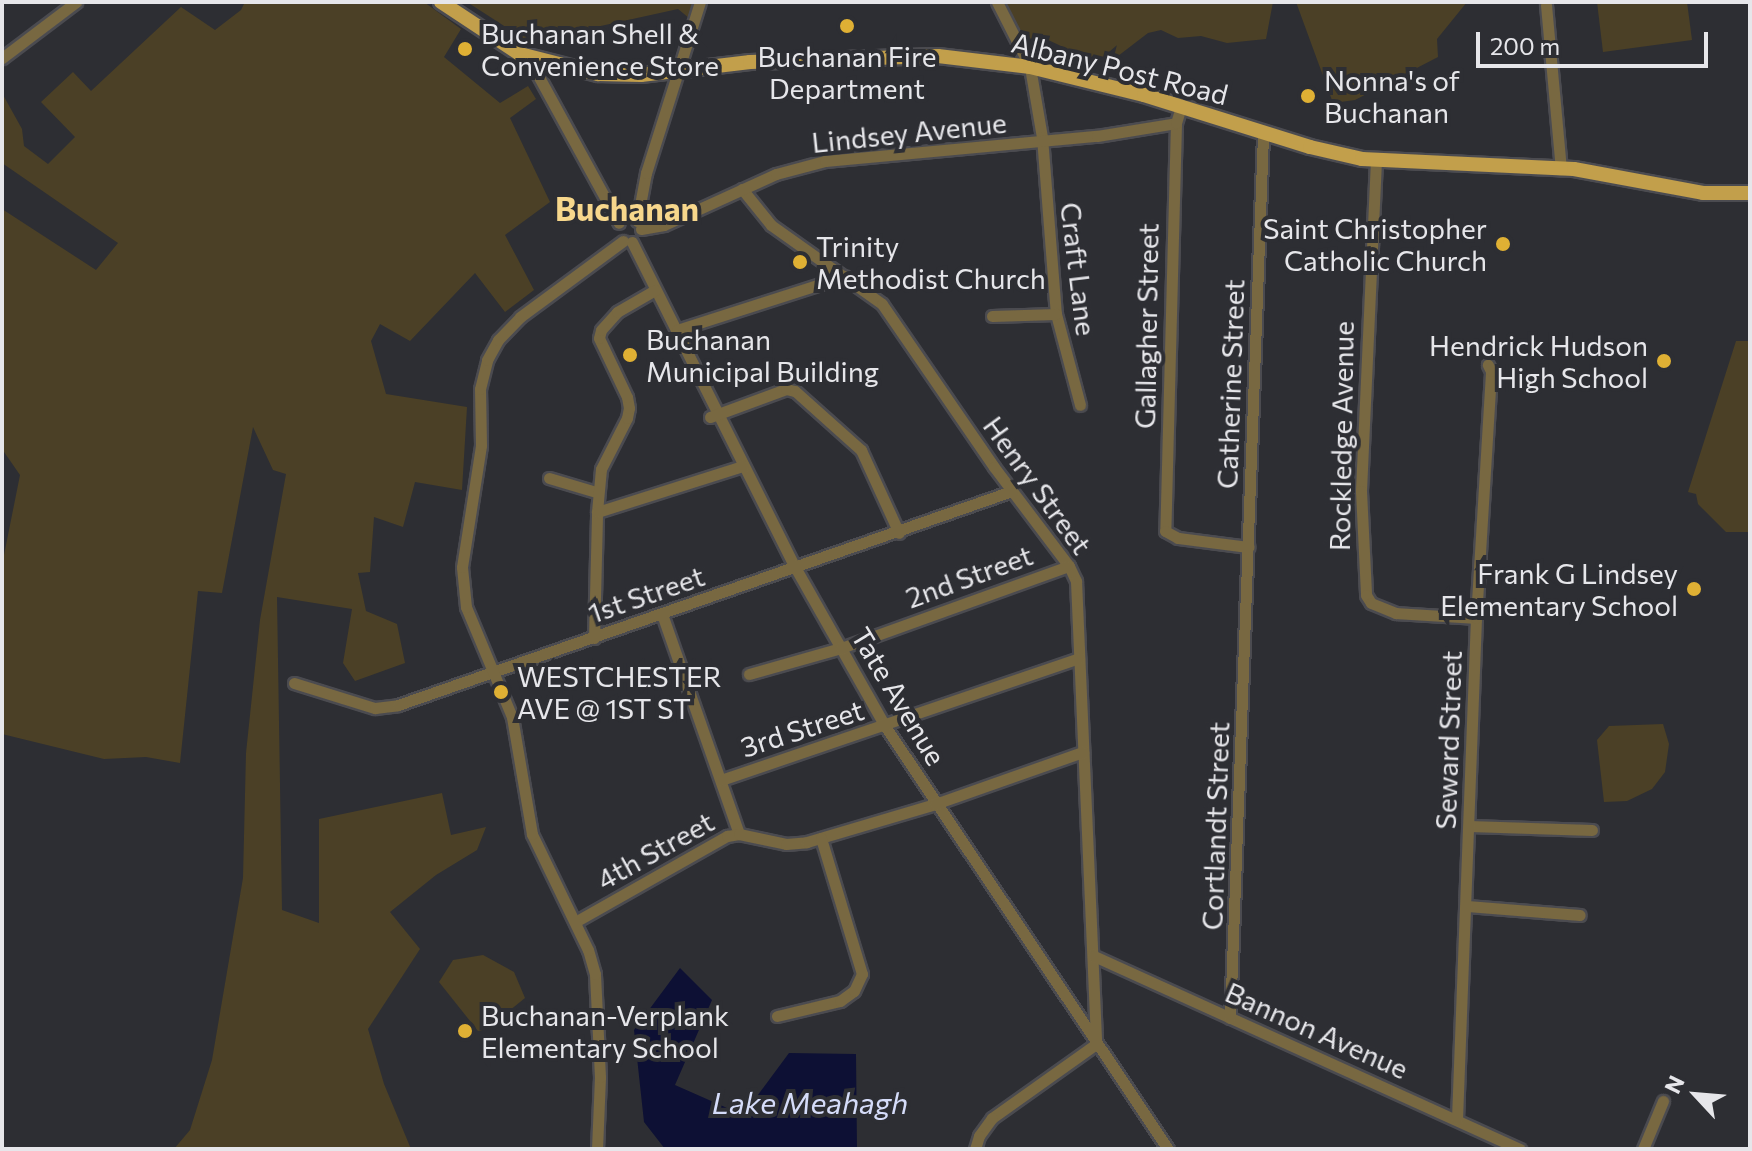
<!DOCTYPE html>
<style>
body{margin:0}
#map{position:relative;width:1752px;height:1151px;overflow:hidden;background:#2d2e33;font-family:Commissioner,sans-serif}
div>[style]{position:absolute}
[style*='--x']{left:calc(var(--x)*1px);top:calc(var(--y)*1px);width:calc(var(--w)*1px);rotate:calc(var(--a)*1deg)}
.green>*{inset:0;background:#4b4026}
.water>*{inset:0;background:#0d1034}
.roads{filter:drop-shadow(2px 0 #4b4b50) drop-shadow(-2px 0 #4b4b50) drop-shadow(0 2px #4b4b50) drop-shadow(0 -2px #4b4b50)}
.minor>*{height:11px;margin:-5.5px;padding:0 5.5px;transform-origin:5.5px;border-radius:5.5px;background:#786841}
.major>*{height:14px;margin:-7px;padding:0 7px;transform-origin:7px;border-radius:7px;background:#c29f4b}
.dots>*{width:22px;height:22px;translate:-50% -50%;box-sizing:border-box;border:4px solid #2d2e33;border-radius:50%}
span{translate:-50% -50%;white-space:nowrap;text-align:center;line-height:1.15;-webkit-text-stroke:8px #2d2e33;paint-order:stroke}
.poi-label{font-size:28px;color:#e6e6ea}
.left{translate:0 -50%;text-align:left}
.right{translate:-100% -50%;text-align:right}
.street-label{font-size:28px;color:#e6e6ea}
.water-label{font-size:30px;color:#d5dcf9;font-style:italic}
.quarter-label{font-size:32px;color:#f7d78c;font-weight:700}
.frame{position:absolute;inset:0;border:4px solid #e6e6ea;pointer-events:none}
.north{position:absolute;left:1656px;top:1055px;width:80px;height:80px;-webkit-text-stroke:6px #2d2e33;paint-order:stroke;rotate:296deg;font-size:22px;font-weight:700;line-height:32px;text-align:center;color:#e6e6ea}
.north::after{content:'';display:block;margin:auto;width:28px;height:36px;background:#e6e6ea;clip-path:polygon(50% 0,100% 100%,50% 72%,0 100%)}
.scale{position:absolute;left:1476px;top:32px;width:232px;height:36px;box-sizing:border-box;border:4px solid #e6e6ea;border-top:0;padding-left:10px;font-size:24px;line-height:28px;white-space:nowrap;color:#e6e6ea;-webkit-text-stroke:6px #2d2e33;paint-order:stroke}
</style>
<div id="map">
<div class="green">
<div style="clip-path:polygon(245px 2px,424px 2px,461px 29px,444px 57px,500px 103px,528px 86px,536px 99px,510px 118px,550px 202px,505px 235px,534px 290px,505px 312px,475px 273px,410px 341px,380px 324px,371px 341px,386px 394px,467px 407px,462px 490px,415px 482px,403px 527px,374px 517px,370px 572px,358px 573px,366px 611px,397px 624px,405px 663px,355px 681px,343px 663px,352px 609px,277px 597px,282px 910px,319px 923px,319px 819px,442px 793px,451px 835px,486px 827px,477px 850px,436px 875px,390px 912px,420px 949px,368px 1029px,384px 1084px,411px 1149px,174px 1149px,190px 1130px,212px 1060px,243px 878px,246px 753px,260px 620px,286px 474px,273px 470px,253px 427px,222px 593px,198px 591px,180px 763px,146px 757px,104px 759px,2px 734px,2px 565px,20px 475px,2px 449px,2px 209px,96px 270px,118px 243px,2px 163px,2px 93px,22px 129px,24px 146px,48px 164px,75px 137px,41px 102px,73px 72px,91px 91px,181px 7px,215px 30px,241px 10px)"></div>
<div style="clip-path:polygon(467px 2px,694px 2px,689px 18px,678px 9px,546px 38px,537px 47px)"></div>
<div style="clip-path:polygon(1001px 2px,1273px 2px,1266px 39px,1227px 43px,1201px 36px,1178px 38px,1161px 30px,1148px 33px,1118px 56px,1095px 62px,1044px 38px,1019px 39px)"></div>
<div style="clip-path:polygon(1296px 2px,1467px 2px,1437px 39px,1438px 57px,1355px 100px,1333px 103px)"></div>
<div style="clip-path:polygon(1597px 2px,1687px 2px,1692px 40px,1603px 52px)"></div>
<div style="clip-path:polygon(1736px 341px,1750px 341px,1750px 532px,1726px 532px,1698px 504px,1696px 494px,1688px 492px)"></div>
<div style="clip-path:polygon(1663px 724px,1669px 744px,1665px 772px,1652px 789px,1627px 801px,1604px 802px,1597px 740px,1609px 726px)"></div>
<div style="clip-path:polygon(483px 955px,514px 972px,525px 998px,487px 1029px,478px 1031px,439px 982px,453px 960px)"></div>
</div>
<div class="water">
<div style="clip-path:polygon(680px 968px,712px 1000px,675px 1085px,743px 1115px,789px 1053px,856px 1054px,857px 1149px,665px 1149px,644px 1122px,634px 1030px)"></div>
</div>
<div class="roads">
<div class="minor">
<div style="--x:997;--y:2;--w:73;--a:63.1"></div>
<div style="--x:1030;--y:67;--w:71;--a:80.3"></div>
<div style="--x:1042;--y:137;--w:178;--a:85.5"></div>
<div style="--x:1056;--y:314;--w:94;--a:75.2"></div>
<div style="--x:1546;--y:5;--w:165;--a:84.8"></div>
<div style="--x:528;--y:57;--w:189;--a:61.3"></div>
<div style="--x:2;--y:58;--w:93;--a:-37.1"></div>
<div style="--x:1176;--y:123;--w:408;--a:91.5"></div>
<div style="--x:1165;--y:531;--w:15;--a:28"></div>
<div style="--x:1178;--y:538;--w:71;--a:7.3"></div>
<div style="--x:1376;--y:160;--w:331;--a:92.6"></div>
<div style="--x:1361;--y:491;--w:104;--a:87.2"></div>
<div style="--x:1366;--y:595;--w:9;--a:58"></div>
<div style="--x:1371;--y:603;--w:27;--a:22"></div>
<div style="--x:1396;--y:613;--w:80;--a:3.6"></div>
<div style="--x:742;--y:189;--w:46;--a:51.1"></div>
<div style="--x:771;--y:225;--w:136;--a:35.4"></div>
<div style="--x:882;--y:304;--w:198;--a:55.5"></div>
<div style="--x:994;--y:467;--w:124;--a:52.9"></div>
<div style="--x:1069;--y:566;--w:17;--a:65"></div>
<div style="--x:1076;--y:581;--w:463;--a:87.5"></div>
<div style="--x:1096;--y:1044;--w:128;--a:144.6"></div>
<div style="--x:992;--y:1118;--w:22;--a:126"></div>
<div style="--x:979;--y:1136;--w:14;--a:107"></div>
<div style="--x:637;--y:221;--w:49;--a:-79.4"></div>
<div style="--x:646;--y:173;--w:179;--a:-72.5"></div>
<div style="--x:641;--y:229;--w:23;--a:-10"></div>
<div style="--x:664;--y:225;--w:123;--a:-24.5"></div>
<div style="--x:776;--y:174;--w:51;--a:-14.9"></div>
<div style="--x:825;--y:161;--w:273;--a:-5.3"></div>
<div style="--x:1097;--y:136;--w:80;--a:-9.3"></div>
<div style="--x:1176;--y:123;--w:17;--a:-73"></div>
<div style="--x:632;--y:242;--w:364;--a:63.4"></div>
<div style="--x:795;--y:567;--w:183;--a:60.5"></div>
<div style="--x:885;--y:726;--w:509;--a:56.22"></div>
<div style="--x:992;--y:316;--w:64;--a:-1.8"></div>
<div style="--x:677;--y:330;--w:176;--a:-17.8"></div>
<div style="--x:710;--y:417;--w:81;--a:-20.2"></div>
<div style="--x:786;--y:389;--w:9;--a:13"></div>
<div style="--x:795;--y:391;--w:89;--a:41.8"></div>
<div style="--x:861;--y:450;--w:91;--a:65.4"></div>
<div style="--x:549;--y:478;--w:49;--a:16.6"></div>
<div style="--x:597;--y:512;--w:43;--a:-84.7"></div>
<div style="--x:601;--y:469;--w:57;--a:-63"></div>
<div style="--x:627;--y:418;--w:10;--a:-79"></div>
<div style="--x:629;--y:408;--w:11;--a:-100"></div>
<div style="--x:627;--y:397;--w:65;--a:-115.4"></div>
<div style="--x:599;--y:338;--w:8;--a:-76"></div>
<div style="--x:601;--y:330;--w:24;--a:-48"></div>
<div style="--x:617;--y:312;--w:44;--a:-30.1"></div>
<div style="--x:662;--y:614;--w:233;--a:70.7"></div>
<div style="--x:594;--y:638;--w:126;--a:-88.6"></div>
<div style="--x:597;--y:512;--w:153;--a:-17.5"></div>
<div style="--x:749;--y:674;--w:96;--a:-15.8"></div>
<div style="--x:841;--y:648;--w:242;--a:-19.8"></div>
<div style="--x:294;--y:683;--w:85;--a:17.2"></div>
<div style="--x:375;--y:708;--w:23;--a:-7"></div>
<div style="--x:398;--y:705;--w:650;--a:-19.22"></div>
<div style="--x:721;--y:780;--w:378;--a:-18.8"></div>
<div style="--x:1469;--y:826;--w:123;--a:1.9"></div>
<div style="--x:1467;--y:906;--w:113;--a:4.6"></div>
<div style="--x:575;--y:922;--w:175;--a:-29.5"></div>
<div style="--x:727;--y:836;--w:12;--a:-9"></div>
<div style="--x:739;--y:834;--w:48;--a:12"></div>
<div style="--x:786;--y:844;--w:21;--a:-5"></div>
<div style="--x:807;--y:842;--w:134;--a:-16.5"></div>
<div style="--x:935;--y:804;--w:157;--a:-19.4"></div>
<div style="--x:1094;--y:956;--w:468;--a:24.4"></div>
<div style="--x:777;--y:1016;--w:65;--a:-13.4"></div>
<div style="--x:840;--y:1001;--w:17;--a:-36"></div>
<div style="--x:854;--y:991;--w:19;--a:-65"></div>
<div style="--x:862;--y:974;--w:142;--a:-106.8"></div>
<div style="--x:1230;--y:1018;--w:886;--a:-87.86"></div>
<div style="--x:1457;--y:1119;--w:501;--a:-87.83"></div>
<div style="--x:1476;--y:618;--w:247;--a:-86.5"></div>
<div style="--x:1491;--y:371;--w:7;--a:-117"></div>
<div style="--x:597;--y:1149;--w:72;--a:-87.6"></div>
<div style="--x:600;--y:1077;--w:103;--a:-92.8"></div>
<div style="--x:595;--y:974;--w:25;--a:-106"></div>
<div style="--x:588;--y:950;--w:129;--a:-115.8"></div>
<div style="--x:532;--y:834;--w:119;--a:-99.7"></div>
<div style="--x:512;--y:717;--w:119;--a:-112.7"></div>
<div style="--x:466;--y:607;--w:40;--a:-95.7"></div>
<div style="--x:462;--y:567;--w:123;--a:-81.1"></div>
<div style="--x:481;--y:445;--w:56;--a:-91"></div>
<div style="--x:480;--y:389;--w:30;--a:-76"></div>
<div style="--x:487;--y:360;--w:23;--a:-61"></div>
<div style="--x:498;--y:340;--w:32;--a:-46"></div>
<div style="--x:520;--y:317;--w:128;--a:-36.4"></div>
<div style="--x:1643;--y:1149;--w:52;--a:-67.4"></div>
</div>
<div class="major">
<div style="--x:441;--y:2;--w:95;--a:33.4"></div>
<div style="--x:520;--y:54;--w:81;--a:14.4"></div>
<div style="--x:598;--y:74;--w:43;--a:1.3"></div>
<div style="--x:641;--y:75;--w:110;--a:-6.8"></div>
<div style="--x:750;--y:62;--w:188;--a:-1.8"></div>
<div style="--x:938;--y:56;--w:93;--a:6.8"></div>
<div style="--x:1030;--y:67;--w:117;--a:13.8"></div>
<div style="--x:1144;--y:95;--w:174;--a:17.4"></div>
<div style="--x:1310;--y:147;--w:53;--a:13"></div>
<div style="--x:1362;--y:159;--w:212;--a:2.7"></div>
<div style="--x:1574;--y:169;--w:131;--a:10.5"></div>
<div style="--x:1703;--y:193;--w:47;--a:0"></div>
</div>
</div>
<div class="dots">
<div style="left:847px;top:26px;background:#dfb034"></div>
<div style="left:465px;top:49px;background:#dfb034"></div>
<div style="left:1308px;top:96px;background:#dfb034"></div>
<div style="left:1503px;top:244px;background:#dfb034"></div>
<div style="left:800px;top:262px;background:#dfb034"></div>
<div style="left:630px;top:355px;background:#dfb034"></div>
<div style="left:1664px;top:361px;background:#dfb034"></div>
<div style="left:1694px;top:589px;background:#dfb034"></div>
<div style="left:501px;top:692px;background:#dfb034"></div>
<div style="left:465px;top:1031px;background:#dfb034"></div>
</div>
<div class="poi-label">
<span class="left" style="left:481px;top:49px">Buchanan Shell &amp;<br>Convenience Store</span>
<span style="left:847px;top:72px">Buchanan Fire<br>Department</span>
<span class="left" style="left:1324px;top:96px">Nonna's of<br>Buchanan</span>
<span class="right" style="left:1487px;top:244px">Saint Christopher<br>Catholic Church</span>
<span class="left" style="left:816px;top:262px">Trinity<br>Methodist Church</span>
<span class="left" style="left:646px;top:355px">Buchanan<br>Municipal Building</span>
<span class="right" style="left:1648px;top:361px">Hendrick Hudson<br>High School</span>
<span class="right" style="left:1678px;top:589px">Frank G Lindsey<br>Elementary School</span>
<span class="left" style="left:517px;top:692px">WESTCHESTER<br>AVE @ 1ST ST</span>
<span class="left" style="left:481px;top:1031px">Buchanan-Verplank<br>Elementary School</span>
</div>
<div class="street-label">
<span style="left:1120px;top:68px;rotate:14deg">Albany Post Road</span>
<span style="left:909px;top:132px;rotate:-6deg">Lindsey Avenue</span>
<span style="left:1079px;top:269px;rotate:83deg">Craft Lane</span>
<span style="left:1146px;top:326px;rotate:-89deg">Gallagher Street</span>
<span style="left:1230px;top:384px;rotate:-88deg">Catherine Street</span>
<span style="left:1341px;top:436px;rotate:-89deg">Rockledge Avenue</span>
<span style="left:1038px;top:485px;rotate:54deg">Henry Street</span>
<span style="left:969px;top:576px;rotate:-20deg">2nd Street</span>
<span style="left:646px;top:594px;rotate:-19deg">1st Street</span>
<span style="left:899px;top:696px;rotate:59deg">Tate Avenue</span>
<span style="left:802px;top:728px;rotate:-18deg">3rd Street</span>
<span style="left:1448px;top:740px;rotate:-88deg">Seward Street</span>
<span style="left:1215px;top:826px;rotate:-88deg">Cortlandt Street</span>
<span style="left:655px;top:850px;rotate:-29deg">4th Street</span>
<span style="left:1317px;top:1030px;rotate:24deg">Bannon Avenue</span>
</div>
<div class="water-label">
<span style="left:810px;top:1102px">Lake Meahagh</span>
</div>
<div class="quarter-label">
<span style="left:627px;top:208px">Buchanan</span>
</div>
<div class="frame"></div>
<div class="north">N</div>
<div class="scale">200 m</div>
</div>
